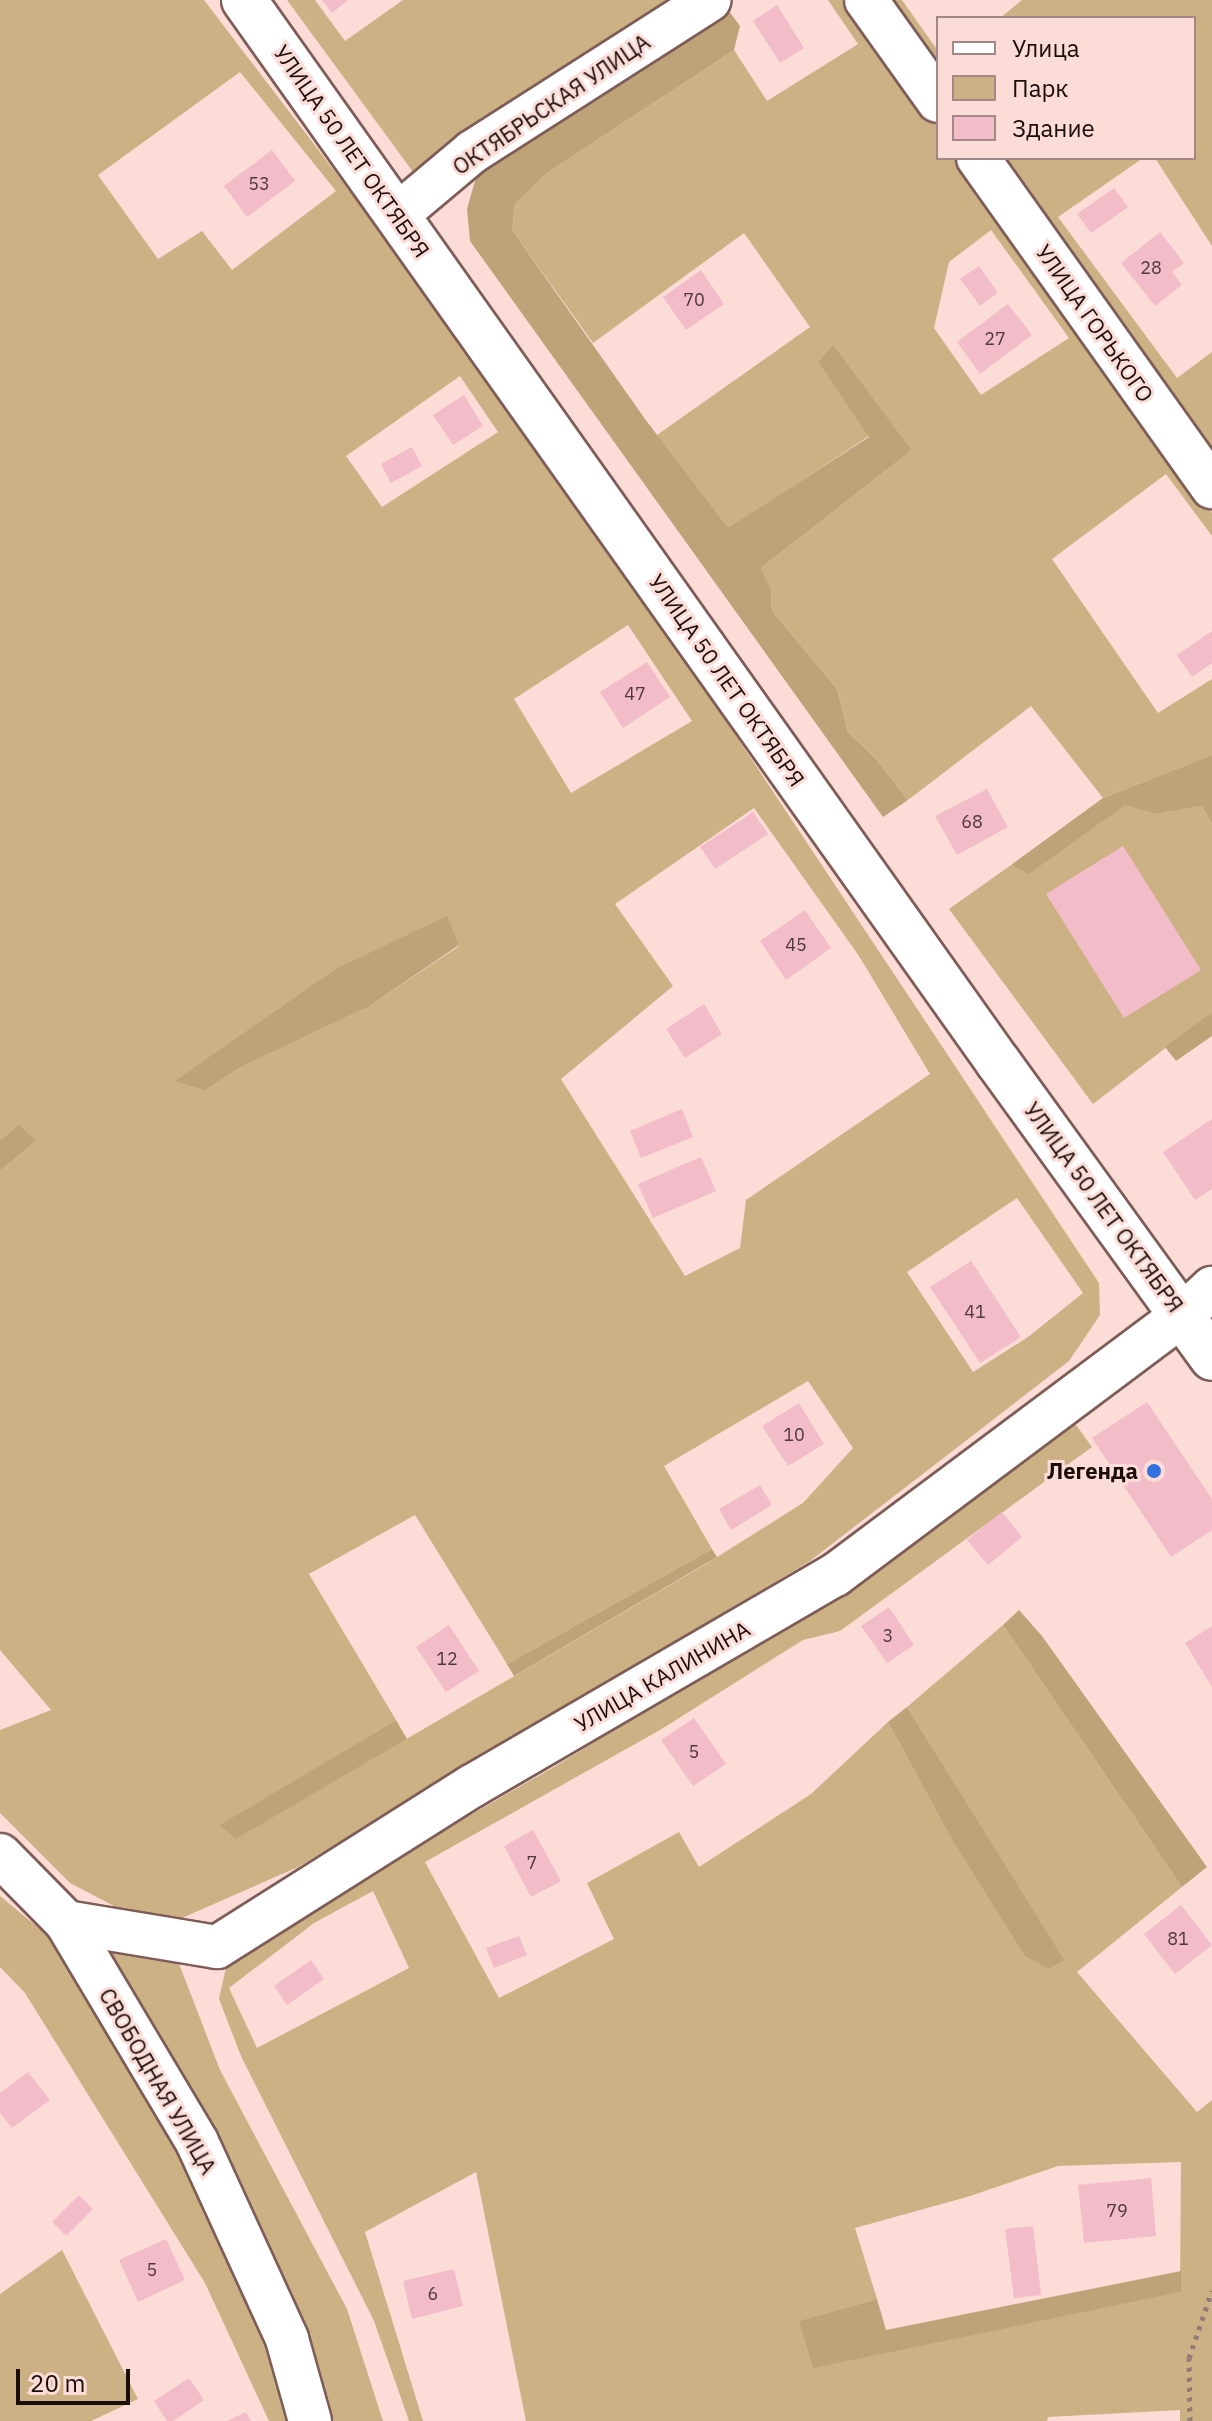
<!DOCTYPE html>
<meta charset="utf-8">
<style>
body{margin:0}
#map{position:relative;width:1212px;height:2421px;overflow:hidden;background:#fcdcd7;font-family:"IBM Plex Sans",sans-serif}
div>[style]{position:absolute}
[style*='--x']{left:calc(var(--x)*1px);top:calc(var(--y)*1px);width:calc(var(--w)*1px);rotate:calc(var(--a)*1deg)}
.green>*{inset:0;background:#ccb185}
.forest>*{inset:0;background:#bea378}
.building>*{inset:0;background:#f3bcc9}
.path>*{height:5px;margin-top:-2.5px;transform-origin:0;background:repeating-linear-gradient(90deg,#927b77 0 4px,transparent 0 10px)}
.roads{filter:drop-shadow(2px 0 #7e5c57) drop-shadow(-2px 0 #7e5c57) drop-shadow(0 2px #7e5c57) drop-shadow(0 -2px #7e5c57)}
.minor>*{height:42px;margin:-21px;padding:0 21px;transform-origin:21px;border-radius:21px;background:#fff}
.major>*{height:44px;margin:-22px;padding:0 22px;transform-origin:22px;border-radius:22px;background:#fff}
.dots>*{width:22px;height:22px;translate:-50% -50%;box-sizing:border-box;border:4px solid #fcdcd7;border-radius:50%}
span{translate:-50% -50%;white-space:nowrap;text-align:center;line-height:1.15;-webkit-text-stroke:6px #fcdcd7;paint-order:stroke}
.number-label{font-size:18px;color:#50393a}
.number-label span{-webkit-text-stroke-width:0}
.street-label{font-size:22px;color:#1a0d0b}
.poi-label{font-size:22px;color:#1a0d0b;font-weight:700}
.right{translate:-100% -50%;text-align:right}
.legend{position:absolute;left:936px;top:16px;width:260px;height:144px;box-sizing:border-box;background:#fcdcd7;border:2px solid #a28985;margin:0;padding:10px 14px;list-style:none;font-size:24px;color:#1a0d0b}
.legend li{display:flex;align-items:center;gap:16px;height:40px}
.legend b{width:40px;border:2px solid #a28985}
.scale{position:absolute;left:16px;top:2369px;width:114px;height:36px;box-sizing:border-box;border:4px solid #1a0d0b;border-top:0;padding-left:10px;font-size:24px;line-height:28px;white-space:nowrap;color:#1a0d0b;-webkit-text-stroke:6px #fcdcd7;paint-order:stroke}
</style>
<div id="map">
<div class="green">
<div style="clip-path:polygon(evenodd,0 0,204px 0,352px 194px,699px 680px,1099px 1283px,1100px 1315px,1069px 1361px,810px 1561px,298px 1867px,182px 1918px,135px 1917px,70px 1883px,0 1813px,0 1730px,51px 1710px,0 1650px,0 1171px,34px 1141px,19px 1124px,0 1140px,0 0,240px 72px,336px 191px,232px 270px,202px 231px,158px 259px,98px 175px,240px 72px,0 0,460px 376px,498px 432px,382px 507px,346px 456px,460px 376px,0 0,628px 625px,692px 721px,571px 793px,514px 699px,628px 625px,0 0,754px 808px,859px 956px,930px 1074px,746px 1200px,740px 1248px,685px 1276px,561px 1079px,673px 986px,615px 904px,754px 808px,0 0,447px 917px,459px 946px,368px 1007px,237px 1069px,176px 1081px,335px 969px,447px 917px,0 0,1017px 1198px,1083px 1293px,1028px 1337px,973px 1372px,907px 1272px,1017px 1198px,0 0,808px 1381px,853px 1448px,803px 1503px,706px 1564px,237px 1838px,221px 1825px,396px 1720px,309px 1574px,415px 1515px,507px 1664px,712px 1549px,664px 1466px,808px 1381px)"></div>
<div style="clip-path:polygon(287px 0,315px 0,345px 41px,403px 0,693px 0,416px 176px)"></div>
<div style="clip-path:polygon(evenodd,828px 0,856px 0,938px 119px,938px 158px,965px 158px,1212px 513px,1212px 536px,1166px 474px,1052px 559px,1158px 713px,1212px 679px,1212px 755px,1103px 798px,1031px 706px,908px 800px,876px 759px,848px 732px,837px 689px,772px 611px,771px 589px,761px 568px,912px 450px,833px 346px,818px 362px,869px 436px,728px 529px,657px 435px,810px 327px,744px 233px,593px 343px,512px 230px,515px 204px,547px 173px,734px 50px,767px 101px,858px 44px,828px 0,991px 230px,1069px 338px,981px 395px,934px 328px,949px 262px,991px 230px)"></div>
<div style="clip-path:polygon(878px 0,902px 0,938px 51px,938px 81px)"></div>
<div style="clip-path:polygon(1022px 0,1212px 0,1212px 246px,1155px 158px,1194px 158px,1194px 18px,1000px 18px)"></div>
<div style="clip-path:polygon(995px 158px,1143px 158px,1058px 217px,1177px 378px,1212px 352px,1212px 475px)"></div>
<div style="clip-path:polygon(1125px 804px,1157px 814px,1202px 806px,1212px 824px,1212px 1012px,1093px 1104px,949px 909px,1011px 865px,1029px 873px)"></div>
<div style="clip-path:polygon(evenodd,1073px 1421px,1092px 1447px,840px 1631px,803px 1640px,660px 1730px,425px 1862px,499px 1998px,614px 1939px,587px 1883px,679px 1832px,699px 1867px,811px 1794px,888px 1722px,947px 1831px,1049px 1969px,1063px 1960px,907px 1707px,1003px 1625px,1182px 1887px,1077px 1972px,1197px 2112px,1212px 2100px,1212px 2421px,1180px 2421px,1180px 2410px,1048px 2417px,1047px 2421px,526px 2421px,476px 2172px,365px 2232px,423px 2421px,409px 2421px,374px 2321px,241px 2056px,219px 1999px,226px 1967px,259px 1936px,554px 1767px,852px 1583px,1073px 1421px,373px 1891px,409px 1968px,257px 2048px,229px 1988px,314px 1923px,373px 1891px,1073px 1421px,1181px 2162px,1180px 2292px,813px 2367px,800px 2321px,877px 2299px,855px 2228px,967px 2197px,1058px 2166px,1181px 2162px)"></div>
<div style="clip-path:polygon(0 1896px,58px 1944px,195px 2157px,298px 2421px,269px 2421px,205px 2283px,25px 1993px,0 1967px)"></div>
<div style="clip-path:polygon(82px 1934px,178px 1961px,220px 2070px,347px 2309px,383px 2421px,322px 2421px)"></div>
<div style="clip-path:polygon(62px 2250px,138px 2399px,91px 2421px,0 2421px,0 2294px)"></div>
</div>
<div class="forest">
<div style="clip-path:polygon(726px 7px,740px 26px,734px 50px,547px 173px,515px 204px,512px 230px,645px 419px,728px 528px,869px 437px,818px 362px,833px 345px,912px 450px,761px 568px,771px 589px,772px 611px,837px 689px,848px 732px,876px 759px,908px 800px,883px 817px,470px 241px,467px 209px,477px 174px)"></div>
<div style="clip-path:polygon(1212px 755px,1212px 824px,1202px 806px,1157px 814px,1125px 805px,1029px 874px,1011px 865px,1103px 798px)"></div>
<div style="clip-path:polygon(447px 916px,459px 945px,368px 1007px,237px 1069px,205px 1090px,175px 1081px,335px 969px)"></div>
<div style="clip-path:polygon(1212px 1012px,1212px 1036px,1176px 1061px,1165px 1047px)"></div>
<div style="clip-path:polygon(19px 1124px,35px 1141px,0 1171px,0 1140px)"></div>
<div style="clip-path:polygon(712px 1549px,717px 1557px,514px 1676px,507px 1664px)"></div>
<div style="clip-path:polygon(1019px 1610px,1042px 1636px,1207px 1867px,1182px 1887px,1003px 1625px)"></div>
<div style="clip-path:polygon(907px 1707px,1064px 1960px,1049px 1969px,1025px 1956px,947px 1831px,888px 1722px)"></div>
<div style="clip-path:polygon(396px 1720px,407px 1739px,236px 1839px,220px 1825px)"></div>
<div style="clip-path:polygon(1181px 2271px,1181px 2292px,813px 2368px,799px 2321px,877px 2299px,886px 2330px)"></div>
</div>
<div class="building">
<div style="clip-path:polygon(322px 0,348px 0,332px 13px)"></div>
<div style="clip-path:polygon(777px 5px,804px 48px,780px 63px,753px 21px)"></div>
<div style="clip-path:polygon(272px 150px,295px 181px,247px 217px,224px 186px)"></div>
<div style="clip-path:polygon(1114px 188px,1128px 207px,1091px 233px,1077px 214px)"></div>
<div style="clip-path:polygon(1160px 232px,1184px 263px,1172px 272px,1182px 285px,1155px 306px,1121px 263px)"></div>
<div style="clip-path:polygon(979px 266px,998px 293px,980px 306px,960px 279px)"></div>
<div style="clip-path:polygon(701px 270px,724px 304px,686px 330px,663px 297px)"></div>
<div style="clip-path:polygon(1008px 304px,1032px 335px,980px 374px,957px 342px)"></div>
<div style="clip-path:polygon(464px 395px,483px 426px,453px 445px,433px 415px)"></div>
<div style="clip-path:polygon(412px 447px,422px 466px,391px 483px,381px 464px)"></div>
<div style="clip-path:polygon(1212px 631px,1212px 663px,1192px 677px,1177px 655px)"></div>
<div style="clip-path:polygon(647px 662px,670px 697px,623px 728px,600px 692px)"></div>
<div style="clip-path:polygon(987px 789px,1008px 827px,957px 855px,935px 816px)"></div>
<div style="clip-path:polygon(753px 812px,768px 834px,715px 869px,700px 847px)"></div>
<div style="clip-path:polygon(1123px 846px,1201px 970px,1124px 1018px,1046px 894px)"></div>
<div style="clip-path:polygon(805px 910px,831px 948px,786px 980px,760px 941px)"></div>
<div style="clip-path:polygon(704px 1004px,722px 1034px,685px 1058px,666px 1029px)"></div>
<div style="clip-path:polygon(682px 1109px,693px 1137px,641px 1158px,630px 1131px)"></div>
<div style="clip-path:polygon(1212px 1119px,1212px 1189px,1195px 1200px,1163px 1152px)"></div>
<div style="clip-path:polygon(701px 1157px,716px 1191px,653px 1218px,638px 1184px)"></div>
<div style="clip-path:polygon(971px 1261px,1021px 1337px,980px 1363px,930px 1287px)"></div>
<div style="clip-path:polygon(1147px 1402px,1212px 1499px,1212px 1530px,1171px 1557px,1092px 1438px)"></div>
<div style="clip-path:polygon(799px 1403px,824px 1444px,788px 1466px,762px 1426px)"></div>
<div style="clip-path:polygon(760px 1485px,772px 1505px,731px 1530px,719px 1509px)"></div>
<div style="clip-path:polygon(1002px 1512px,1022px 1537px,988px 1565px,967px 1540px)"></div>
<div style="clip-path:polygon(889px 1607px,914px 1645px,887px 1663px,861px 1626px)"></div>
<div style="clip-path:polygon(449px 1625px,479px 1671px,446px 1692px,416px 1647px)"></div>
<div style="clip-path:polygon(1212px 1626px,1212px 1687px,1185px 1643px)"></div>
<div style="clip-path:polygon(694px 1718px,726px 1764px,693px 1786px,661px 1740px)"></div>
<div style="clip-path:polygon(533px 1830px,561px 1881px,531px 1897px,504px 1846px)"></div>
<div style="clip-path:polygon(1181px 1905px,1212px 1945px,1175px 1974px,1144px 1934px)"></div>
<div style="clip-path:polygon(519px 1936px,527px 1955px,494px 1968px,486px 1948px)"></div>
<div style="clip-path:polygon(311px 1960px,324px 1979px,287px 2005px,274px 1986px)"></div>
<div style="clip-path:polygon(28px 2072px,50px 2100px,12px 2128px,0 2113px,0 2093px)"></div>
<div style="clip-path:polygon(1151px 2178px,1156px 2236px,1084px 2243px,1078px 2185px)"></div>
<div style="clip-path:polygon(79px 2195px,93px 2209px,66px 2236px,52px 2222px)"></div>
<div style="clip-path:polygon(1033px 2226px,1041px 2295px,1014px 2298px,1005px 2229px)"></div>
<div style="clip-path:polygon(166px 2239px,185px 2280px,138px 2302px,119px 2260px)"></div>
<div style="clip-path:polygon(454px 2269px,463px 2306px,412px 2319px,403px 2281px)"></div>
<div style="clip-path:polygon(189px 2378px,204px 2400px,173px 2421px,167px 2421px,154px 2401px)"></div>
<div style="clip-path:polygon(246px 2412px,251px 2421px,227px 2421px)"></div>
</div>
<div class="path">
<div style="--x:1190;--y:2421;--w:63;--a:-90.9"></div>
<div style="--x:1189;--y:2358;--w:71;--a:-71.1"></div>
</div>
<div class="roads">
<div class="minor">
<div style="--x:866;--y:0;--w:124;--a:54.5"></div>
<div style="--x:978;--y:158;--w:404;--a:54.6"></div>
<div style="--x:397;--y:215;--w:98;--a:-40"></div>
<div style="--x:472;--y:152;--w:282;--a:-32.6"></div>
<div style="--x:0;--y:1855;--w:94;--a:45.4"></div>
<div style="--x:66;--y:1922;--w:256;--a:59.2"></div>
<div style="--x:197;--y:2142;--w:217;--a:65.4"></div>
<div style="--x:287;--y:2339;--w:85;--a:74.3"></div>
<div style="--x:66;--y:1922;--w:153;--a:9.4"></div>
<div style="--x:217;--y:1947;--w:302;--a:-32.3"></div>
<div style="--x:472;--y:1786;--w:420;--a:-30.2"></div>
<div style="--x:835;--y:1575;--w:434;--a:-36.8"></div>
<div style="--x:1183;--y:1315;--w:40;--a:-43"></div>
</div>
<div class="major">
<div style="--x:244;--y:0;--w:1302;--a:54.63"></div>
<div style="--x:998;--y:1062;--w:365;--a:54.1"></div>
</div>
</div>
<div class="dots">
<div style="left:1154px;top:1471px;background:#3170de"></div>
</div>
<div class="number-label">
<span style="left:259px;top:184px">53</span>
<span style="left:1151px;top:268px">28</span>
<span style="left:694px;top:300px">70</span>
<span style="left:995px;top:339px">27</span>
<span style="left:635px;top:694px">47</span>
<span style="left:972px;top:822px">68</span>
<span style="left:796px;top:945px">45</span>
<span style="left:975px;top:1312px">41</span>
<span style="left:794px;top:1435px">10</span>
<span style="left:888px;top:1636px">3</span>
<span style="left:447px;top:1659px">12</span>
<span style="left:694px;top:1752px">5</span>
<span style="left:532px;top:1863px">7</span>
<span style="left:1178px;top:1939px">81</span>
<span style="left:1117px;top:2211px">79</span>
<span style="left:152px;top:2270px">5</span>
<span style="left:433px;top:2294px">6</span>
</div>
<div class="street-label">
<span style="left:551px;top:104px;rotate:-34deg">ОКТЯБРЬСКАЯ УЛИЦА</span>
<span style="left:352px;top:151px;rotate:55deg">УЛИЦА 50 ЛЕТ ОКТЯБРЯ</span>
<span style="left:1095px;top:323px;rotate:55deg">УЛИЦА ГОРЬКОГО</span>
<span style="left:727px;top:680px;rotate:55deg">УЛИЦА 50 ЛЕТ ОКТЯБРЯ</span>
<span style="left:1104px;top:1207px;rotate:54deg">УЛИЦА 50 ЛЕТ ОКТЯБРЯ</span>
<span style="left:662px;top:1676px;rotate:-30deg">УЛИЦА КАЛИНИНА</span>
<span style="left:158px;top:2081px;rotate:60deg">СВОБОДНАЯ УЛИЦА</span>
</div>
<div class="poi-label">
<span class="right" style="left:1138px;top:1471px">Легенда</span>
</div>
<ul class="legend">
<li><b style="height:10px;background:#fff"></b>Улица</li>
<li><b style="height:22px;background:#ccb185"></b>Парк</li>
<li><b style="height:22px;background:#f3bcc9"></b>Здание</li>
</ul>
<div class="scale">20 m</div>
</div>
